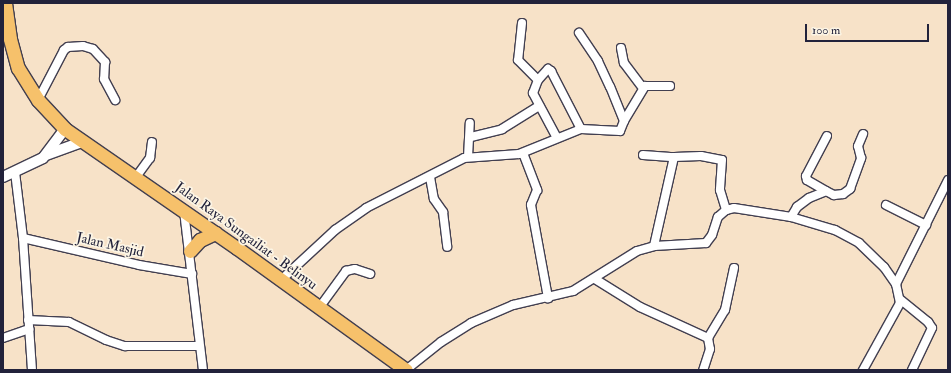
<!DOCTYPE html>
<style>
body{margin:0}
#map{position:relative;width:951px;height:373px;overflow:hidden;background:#f7e2c8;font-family:"IM FELL Double Pica",serif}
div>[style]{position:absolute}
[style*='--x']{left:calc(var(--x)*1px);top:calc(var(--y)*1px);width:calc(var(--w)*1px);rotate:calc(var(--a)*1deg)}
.roads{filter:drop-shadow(1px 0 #423f50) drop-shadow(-1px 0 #423f50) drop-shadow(0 1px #423f50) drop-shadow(0 -1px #423f50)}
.minor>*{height:8px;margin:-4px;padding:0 4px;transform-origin:4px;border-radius:4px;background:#fff}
.tertiary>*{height:10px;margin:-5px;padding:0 5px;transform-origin:5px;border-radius:5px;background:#fff}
.trunk>*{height:13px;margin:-6.5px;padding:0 6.5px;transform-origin:6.5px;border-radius:6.5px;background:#f6c16b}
span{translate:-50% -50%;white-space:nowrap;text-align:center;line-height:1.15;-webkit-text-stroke:3.5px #fcf5e5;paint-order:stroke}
.street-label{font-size:14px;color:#22223b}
.frame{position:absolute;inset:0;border:4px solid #22223b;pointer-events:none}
.scale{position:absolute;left:805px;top:24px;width:124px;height:18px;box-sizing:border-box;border:2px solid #22223b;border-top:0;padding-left:5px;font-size:12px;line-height:14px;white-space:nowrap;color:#22223b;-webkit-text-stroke:3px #fcf5e5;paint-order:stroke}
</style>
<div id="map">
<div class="roads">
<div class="minor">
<div style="--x:522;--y:23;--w:37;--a:96"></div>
<div style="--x:518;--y:60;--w:28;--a:45"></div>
<div style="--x:621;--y:48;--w:15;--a:79"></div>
<div style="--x:624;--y:63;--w:31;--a:53"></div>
<div style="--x:38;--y:100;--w:56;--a:-62.5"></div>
<div style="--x:64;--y:50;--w:5;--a:-37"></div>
<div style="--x:68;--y:47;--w:15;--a:-4"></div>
<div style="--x:83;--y:46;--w:10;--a:17"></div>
<div style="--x:93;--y:49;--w:18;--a:47"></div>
<div style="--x:105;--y:62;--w:17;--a:93"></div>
<div style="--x:104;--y:79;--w:24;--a:62"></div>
<div style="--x:624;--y:121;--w:41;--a:-59"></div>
<div style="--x:645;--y:86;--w:25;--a:0"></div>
<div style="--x:471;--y:137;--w:32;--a:-14"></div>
<div style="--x:502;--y:129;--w:44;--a:-31.9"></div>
<div style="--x:557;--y:138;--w:51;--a:-118.1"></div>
<div style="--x:533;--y:93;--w:14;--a:-69"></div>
<div style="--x:538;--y:80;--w:15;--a:-48"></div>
<div style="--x:548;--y:69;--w:4;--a:34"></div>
<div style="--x:551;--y:71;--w:65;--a:62.7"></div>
<div style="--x:523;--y:153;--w:40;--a:69"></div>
<div style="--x:537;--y:190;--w:16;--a:112"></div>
<div style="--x:531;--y:205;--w:95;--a:79.6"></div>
<div style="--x:643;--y:155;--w:31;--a:4"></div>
<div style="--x:674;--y:157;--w:91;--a:102.7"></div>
<div style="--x:468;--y:157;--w:34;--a:-87"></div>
<div style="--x:674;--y:157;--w:27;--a:-2"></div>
<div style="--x:701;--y:156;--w:21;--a:11"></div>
<div style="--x:722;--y:160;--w:30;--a:94"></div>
<div style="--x:720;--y:190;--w:21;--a:73"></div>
<div style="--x:15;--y:172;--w:66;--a:83.1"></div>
<div style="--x:23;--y:238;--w:132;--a:86.1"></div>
<div style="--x:136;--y:177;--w:24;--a:-54"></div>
<div style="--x:150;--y:158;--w:16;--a:-83"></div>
<div style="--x:430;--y:177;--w:22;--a:80"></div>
<div style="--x:434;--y:199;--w:16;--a:55"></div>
<div style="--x:443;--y:212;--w:35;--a:83"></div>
<div style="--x:826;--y:191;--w:22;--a:-150"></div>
<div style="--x:807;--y:180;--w:4;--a:-104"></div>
<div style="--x:806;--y:176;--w:45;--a:-62.3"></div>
<div style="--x:886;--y:205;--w:45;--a:26.6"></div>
<div style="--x:184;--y:211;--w:160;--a:83.2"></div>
<div style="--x:791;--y:217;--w:12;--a:-59"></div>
<div style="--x:797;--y:207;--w:15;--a:-37"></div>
<div style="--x:809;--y:198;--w:18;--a:-22"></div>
<div style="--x:826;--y:191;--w:9;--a:27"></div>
<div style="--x:834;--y:195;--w:9;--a:-6"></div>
<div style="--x:843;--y:194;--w:9;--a:-36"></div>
<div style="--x:850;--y:189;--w:33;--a:-70"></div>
<div style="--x:861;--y:158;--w:12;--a:-104"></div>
<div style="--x:858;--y:146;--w:13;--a:-67"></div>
<div style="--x:23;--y:238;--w:119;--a:13.1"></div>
<div style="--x:139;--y:265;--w:54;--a:9.6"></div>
<div style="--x:595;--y:279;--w:53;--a:31.9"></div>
<div style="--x:640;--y:307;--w:75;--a:24.5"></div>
<div style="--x:708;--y:338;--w:11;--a:80"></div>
<div style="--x:710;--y:349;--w:22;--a:108"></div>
<div style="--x:281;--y:280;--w:74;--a:-42.8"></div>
<div style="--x:335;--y:230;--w:38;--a:-35"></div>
<div style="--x:366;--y:208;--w:110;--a:-27"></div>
<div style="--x:464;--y:158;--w:55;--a:-4.2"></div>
<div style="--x:519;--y:154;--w:67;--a:-22"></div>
<div style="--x:581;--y:129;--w:39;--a:3"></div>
<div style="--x:620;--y:131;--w:11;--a:-68"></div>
<div style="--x:624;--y:121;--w:37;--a:-112"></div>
<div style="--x:610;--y:87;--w:29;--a:-115"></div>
<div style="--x:598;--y:61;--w:34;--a:-124"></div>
<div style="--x:896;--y:284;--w:116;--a:-63.4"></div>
<div style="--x:901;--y:300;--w:35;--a:39"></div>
<div style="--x:928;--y:322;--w:7;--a:56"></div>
<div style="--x:932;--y:328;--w:47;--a:115.5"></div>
<div style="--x:319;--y:308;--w:46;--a:-53.9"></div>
<div style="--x:346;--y:271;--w:9;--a:-13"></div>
<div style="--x:355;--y:269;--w:16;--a:18"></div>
<div style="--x:28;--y:320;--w:41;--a:2.8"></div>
<div style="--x:69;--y:322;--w:41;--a:25.9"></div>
<div style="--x:106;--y:340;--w:20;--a:18"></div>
<div style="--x:125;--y:346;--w:74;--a:0"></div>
<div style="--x:3;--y:338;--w:28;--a:-19"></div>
<div style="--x:708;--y:338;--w:33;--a:-59"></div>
<div style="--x:725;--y:310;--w:43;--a:-77.9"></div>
<div style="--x:406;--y:370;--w:45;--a:-38.7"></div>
<div style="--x:441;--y:342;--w:36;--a:-32"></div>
<div style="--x:471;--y:323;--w:46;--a:-23.2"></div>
<div style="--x:513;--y:305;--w:62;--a:-13.1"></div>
<div style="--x:573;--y:291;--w:75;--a:-32"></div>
<div style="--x:637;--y:251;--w:18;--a:-16"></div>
<div style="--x:654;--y:246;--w:52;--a:-3.3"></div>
<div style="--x:706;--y:243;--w:10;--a:-53"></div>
<div style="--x:712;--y:235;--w:19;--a:-72"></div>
<div style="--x:718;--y:217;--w:11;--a:-41"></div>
<div style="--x:726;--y:210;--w:8;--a:-14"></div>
<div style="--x:734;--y:208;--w:58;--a:9"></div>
<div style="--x:791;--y:217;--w:46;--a:16.5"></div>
<div style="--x:835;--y:230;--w:27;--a:28"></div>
<div style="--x:859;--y:243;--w:35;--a:44"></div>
<div style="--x:884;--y:267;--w:21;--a:55"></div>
<div style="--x:896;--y:284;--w:19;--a:78"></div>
<div style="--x:900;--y:303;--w:77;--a:118.9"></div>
</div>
<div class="tertiary">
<div style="--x:46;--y:155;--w:38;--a:-20"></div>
<div style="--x:3;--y:177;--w:44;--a:-25.4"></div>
<div style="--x:43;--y:158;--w:36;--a:-53"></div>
</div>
<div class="trunk">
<div style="--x:5;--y:3;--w:36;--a:82"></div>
<div style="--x:10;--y:39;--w:30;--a:75"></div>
<div style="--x:18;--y:68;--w:38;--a:58"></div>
<div style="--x:38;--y:100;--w:40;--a:47"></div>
<div style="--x:65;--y:129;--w:209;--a:34.7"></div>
<div style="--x:237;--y:248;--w:208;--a:35.8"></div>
<div style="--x:190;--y:251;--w:15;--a:-48"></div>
<div style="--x:200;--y:240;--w:17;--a:-25"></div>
</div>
</div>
<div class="street-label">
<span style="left:246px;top:236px;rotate:36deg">Jalan Raya Sungailiat - Belinyu</span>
<span style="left:110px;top:245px;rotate:13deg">Jalan Masjid</span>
</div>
<div class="frame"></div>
<div class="scale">100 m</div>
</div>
